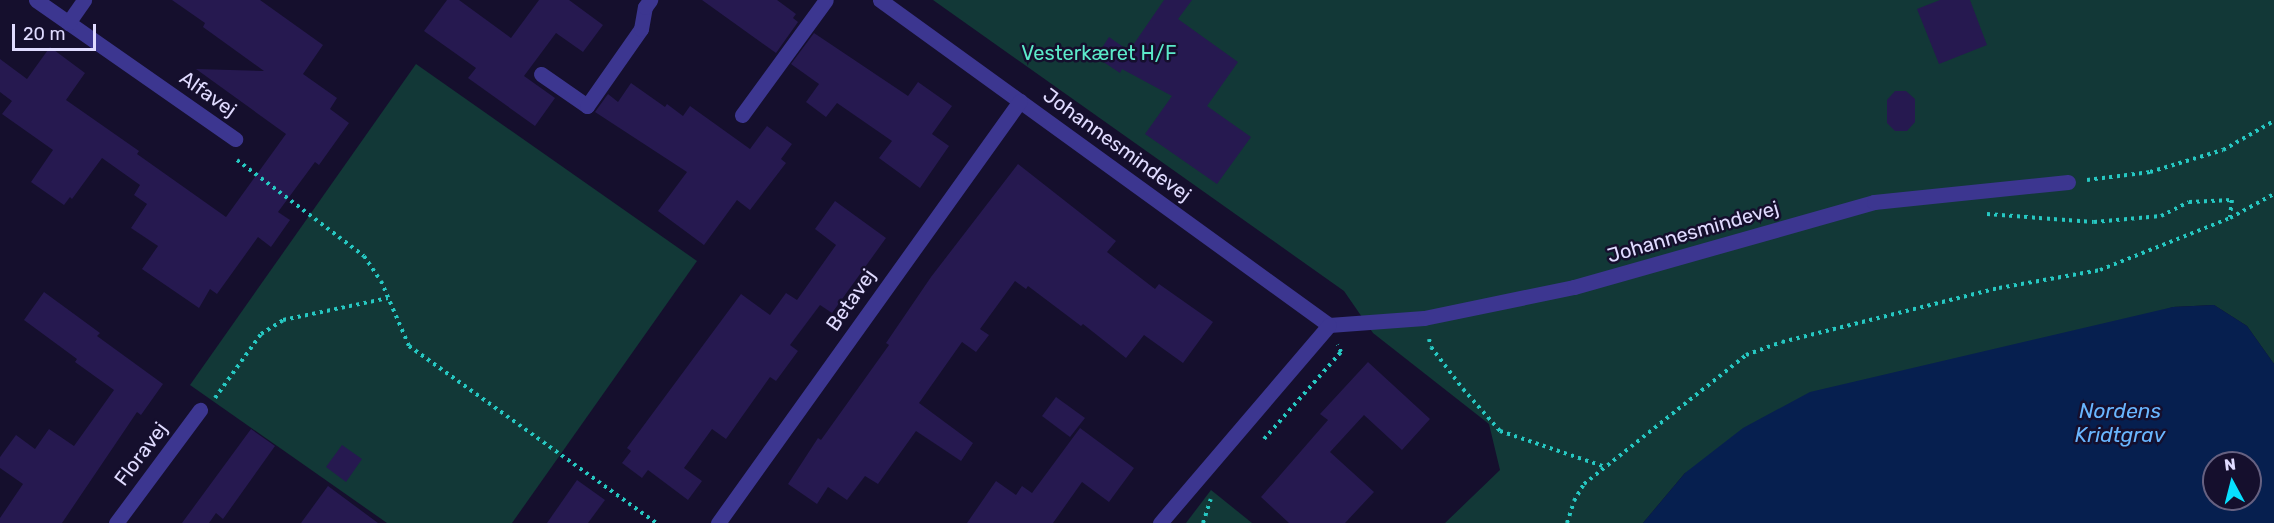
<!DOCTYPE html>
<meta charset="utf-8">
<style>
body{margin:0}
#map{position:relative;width:2274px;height:523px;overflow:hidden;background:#150f2d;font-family:Rubik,sans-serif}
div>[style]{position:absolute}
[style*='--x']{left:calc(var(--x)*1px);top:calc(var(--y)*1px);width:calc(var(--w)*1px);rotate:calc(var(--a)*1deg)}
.green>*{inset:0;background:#123837}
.water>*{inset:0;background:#061f4f}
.building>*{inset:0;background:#261950}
.path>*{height:4px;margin-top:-2px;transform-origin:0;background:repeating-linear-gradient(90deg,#26c8c2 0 3px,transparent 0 7.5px)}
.minor>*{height:15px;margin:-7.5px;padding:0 7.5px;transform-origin:7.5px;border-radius:7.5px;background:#3c3690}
span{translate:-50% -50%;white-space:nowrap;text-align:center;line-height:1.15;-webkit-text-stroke:5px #150f2d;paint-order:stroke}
.park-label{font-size:20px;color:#5ceaca}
.street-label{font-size:20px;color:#e0dbff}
.water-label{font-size:21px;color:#69b6ff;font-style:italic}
.north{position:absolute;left:2202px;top:451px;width:60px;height:60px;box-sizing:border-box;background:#150f2d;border:2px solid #666181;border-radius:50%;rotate:353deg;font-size:16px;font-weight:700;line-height:24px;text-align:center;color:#e0dbff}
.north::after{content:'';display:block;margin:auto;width:21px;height:27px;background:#07e0ff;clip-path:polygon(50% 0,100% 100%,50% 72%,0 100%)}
.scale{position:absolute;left:12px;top:24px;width:84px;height:27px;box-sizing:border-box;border:3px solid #e0dbff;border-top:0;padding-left:8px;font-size:18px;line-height:21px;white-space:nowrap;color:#e0dbff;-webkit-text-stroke:4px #150f2d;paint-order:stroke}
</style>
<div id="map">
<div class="green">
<div style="clip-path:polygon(933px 0,2274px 0,2274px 364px,2247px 326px,2214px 305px,2173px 307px,1685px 473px,1643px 523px,1445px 523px,1500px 470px,1489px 424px,1373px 333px,1344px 291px)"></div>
<div style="clip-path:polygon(416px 64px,697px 261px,512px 523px,387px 523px,190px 385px)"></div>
<div style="clip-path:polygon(1211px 490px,1221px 498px,1252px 523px,1186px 523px)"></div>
</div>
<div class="water">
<div style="clip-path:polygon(evenodd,2214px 305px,2247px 326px,2274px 364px,2274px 523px,1643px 523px,1685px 473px,1743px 428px,1810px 392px,2173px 307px,2214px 305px,2214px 463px,2250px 463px,2250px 499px,2214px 499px,2214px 463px)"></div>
</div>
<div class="building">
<div style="clip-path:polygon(172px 0,260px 0,323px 45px,303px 74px,337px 98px,330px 109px,349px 123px,319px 165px,315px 162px,278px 212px,290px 220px,271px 247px,258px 237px,217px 294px,210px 289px,199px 308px,142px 269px,158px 246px,131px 228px,147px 204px,134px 195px,140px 185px,102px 158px,72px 199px,70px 197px,64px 205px,31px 182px,53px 150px,2px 114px,12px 101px,0 92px,0 59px,27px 79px,50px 47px,85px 73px,66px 100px,139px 151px,137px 154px,226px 217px,286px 134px,196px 69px,264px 71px,203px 27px,205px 23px)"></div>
<div style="clip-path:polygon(447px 0,459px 0,511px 38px,539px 0,569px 0,603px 25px,583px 52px,556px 33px,524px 76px,555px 98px,535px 126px,468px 78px,476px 68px,424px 31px)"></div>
<div style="clip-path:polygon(702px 0,777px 0,796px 14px,793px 18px,798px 22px,776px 53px)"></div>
<div style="clip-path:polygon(1164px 0,1192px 0,1178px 19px,1238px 62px,1207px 106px,1251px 137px,1217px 184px,1145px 134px,1172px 96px,1122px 69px,1120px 73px,1096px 57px,1109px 37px,1129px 51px)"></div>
<div style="clip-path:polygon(1940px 0,1970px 0,1987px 45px,1939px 64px,1917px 9px)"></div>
<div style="clip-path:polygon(814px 33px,908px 96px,918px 82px,952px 106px,932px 134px,949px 146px,920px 188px,879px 158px,892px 141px,837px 103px,826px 117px,806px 102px,819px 84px,791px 64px)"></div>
<div style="clip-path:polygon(631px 83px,665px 107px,667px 104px,683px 116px,690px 106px,750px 149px,767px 126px,792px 144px,781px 159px,786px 163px,750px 210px,737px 200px,704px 245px,658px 211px,687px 172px,595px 112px,608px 94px,618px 102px)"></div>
<div style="clip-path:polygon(1895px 91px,1906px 91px,1915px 99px,1915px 122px,1907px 131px,1895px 131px,1887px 123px,1887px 100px)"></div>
<div style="clip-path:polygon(1018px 164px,1116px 241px,1107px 252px,1155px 289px,1159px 284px,1213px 322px,1183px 363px,1144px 335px,1126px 358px,1083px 324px,1081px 326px,1028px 286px,1026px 289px,1015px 281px,980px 329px,989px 335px,976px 352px,962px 342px,919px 403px,973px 443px,961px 461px,916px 431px,878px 484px,865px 476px,847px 500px,828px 487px,817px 504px,788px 484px,818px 438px,821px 440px,889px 345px,886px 343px,931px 277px)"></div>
<div style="clip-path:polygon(835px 201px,886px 238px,832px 313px,820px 305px,790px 345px,798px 351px,776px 381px,770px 377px,726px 439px,712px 429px,684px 468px,702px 481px,688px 500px,648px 470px,642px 478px,622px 463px,631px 451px,627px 448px,741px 294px,770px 315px,786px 293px,797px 300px,836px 245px,815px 229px)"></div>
<div style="clip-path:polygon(44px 292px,100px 333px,97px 336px,163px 384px,141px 415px,137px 412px,62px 523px,0 523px,0 518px,23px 484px,0 468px,0 457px,16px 435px,35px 449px,49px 429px,74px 446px,114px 390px,75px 362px,77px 359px,24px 320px)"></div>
<div style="clip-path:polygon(1368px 362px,1430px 419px,1402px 450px,1364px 415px,1330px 452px,1374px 492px,1345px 523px,1289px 523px,1261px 497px,1328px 420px,1320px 414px)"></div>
<div style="clip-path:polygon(1056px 397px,1085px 418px,1070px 437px,1042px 416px)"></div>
<div style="clip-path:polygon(1080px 428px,1134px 468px,1109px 502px,1082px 482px,1053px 523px,967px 523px,996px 481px,1016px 495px,1022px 486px,1032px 493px)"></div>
<div style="clip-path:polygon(251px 429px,275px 446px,223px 519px,216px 513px,209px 523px,182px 523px)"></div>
<div style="clip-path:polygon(342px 445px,362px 459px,346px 482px,326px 467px)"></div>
<div style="clip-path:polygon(577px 480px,605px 500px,588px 523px,547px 523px)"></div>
<div style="clip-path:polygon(328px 486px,378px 523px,301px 523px)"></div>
</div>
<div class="path">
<div style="--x:237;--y:160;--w:159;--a:37.1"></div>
<div style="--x:364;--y:256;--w:30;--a:56"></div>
<div style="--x:381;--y:281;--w:71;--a:66.7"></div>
<div style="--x:409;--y:346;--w:304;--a:35.6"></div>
<div style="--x:2087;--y:180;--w:64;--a:-7.2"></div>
<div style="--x:2150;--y:172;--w:76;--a:-16.8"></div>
<div style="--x:2223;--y:150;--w:59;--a:-29.6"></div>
<div style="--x:1987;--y:214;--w:107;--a:4.3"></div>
<div style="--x:2094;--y:222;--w:67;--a:-5.1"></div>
<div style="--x:2161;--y:216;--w:31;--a:-27"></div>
<div style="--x:2189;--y:202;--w:43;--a:-2.7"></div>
<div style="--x:2232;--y:200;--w:17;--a:97"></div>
<div style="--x:1429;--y:339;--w:8;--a:76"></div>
<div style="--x:1431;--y:347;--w:53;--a:52.7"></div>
<div style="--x:1463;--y:389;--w:56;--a:48.6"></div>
<div style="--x:1500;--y:431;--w:111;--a:18.9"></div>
<div style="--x:215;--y:398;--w:79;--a:-54.3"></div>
<div style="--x:261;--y:334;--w:26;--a:-32"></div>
<div style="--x:283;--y:320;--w:107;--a:-11.8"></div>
<div style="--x:1264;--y:439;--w:116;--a:-48.5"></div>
<div style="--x:1341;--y:352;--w:8;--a:-113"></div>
<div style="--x:1203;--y:523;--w:25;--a:-72"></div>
<div style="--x:1567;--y:523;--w:23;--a:-72"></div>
<div style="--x:1574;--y:501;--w:20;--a:-60"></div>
<div style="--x:1584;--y:484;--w:207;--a:-38.5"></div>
<div style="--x:1746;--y:355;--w:38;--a:-20"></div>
<div style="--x:1782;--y:342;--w:224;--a:-14"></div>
<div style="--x:1999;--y:288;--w:103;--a:-10.1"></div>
<div style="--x:2100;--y:270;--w:140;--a:-21.8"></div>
<div style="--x:2230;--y:218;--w:50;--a:-28.6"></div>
</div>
<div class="minor">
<div style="--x:36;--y:0;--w:243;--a:34.9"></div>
<div style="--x:880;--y:0;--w:554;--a:35.9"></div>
<div style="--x:1329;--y:325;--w:95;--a:-4.2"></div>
<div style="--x:1424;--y:318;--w:153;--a:-11.7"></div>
<div style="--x:1574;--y:287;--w:312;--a:-15.8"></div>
<div style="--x:1874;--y:202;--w:195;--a:-5.9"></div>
<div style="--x:68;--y:23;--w:28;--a:-55"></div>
<div style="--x:541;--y:74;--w:56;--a:34.8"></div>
<div style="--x:587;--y:106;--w:94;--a:-55"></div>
<div style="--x:641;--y:29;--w:22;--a:-80"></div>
<div style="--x:645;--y:7;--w:9;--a:-54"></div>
<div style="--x:742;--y:115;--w:142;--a:-53.9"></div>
<div style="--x:116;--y:523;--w:141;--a:-53.4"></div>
<div style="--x:718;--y:523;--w:519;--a:-54.41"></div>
<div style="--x:1160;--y:523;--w:260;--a:-49.5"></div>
</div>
<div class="park-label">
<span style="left:1099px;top:53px">Vesterkæret H/F</span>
</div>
<div class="street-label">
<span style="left:208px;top:94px;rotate:35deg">Alfavej</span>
<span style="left:1117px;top:145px;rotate:36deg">Johannesmindevej</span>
<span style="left:1693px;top:232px;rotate:-16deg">Johannesmindevej</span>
<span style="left:851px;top:300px;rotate:-55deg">Betavej</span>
<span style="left:141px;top:454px;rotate:-53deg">Floravej</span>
</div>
<div class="water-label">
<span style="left:2120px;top:423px">Nordens<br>Kridtgrav</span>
</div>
<div class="north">N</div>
<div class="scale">20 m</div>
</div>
